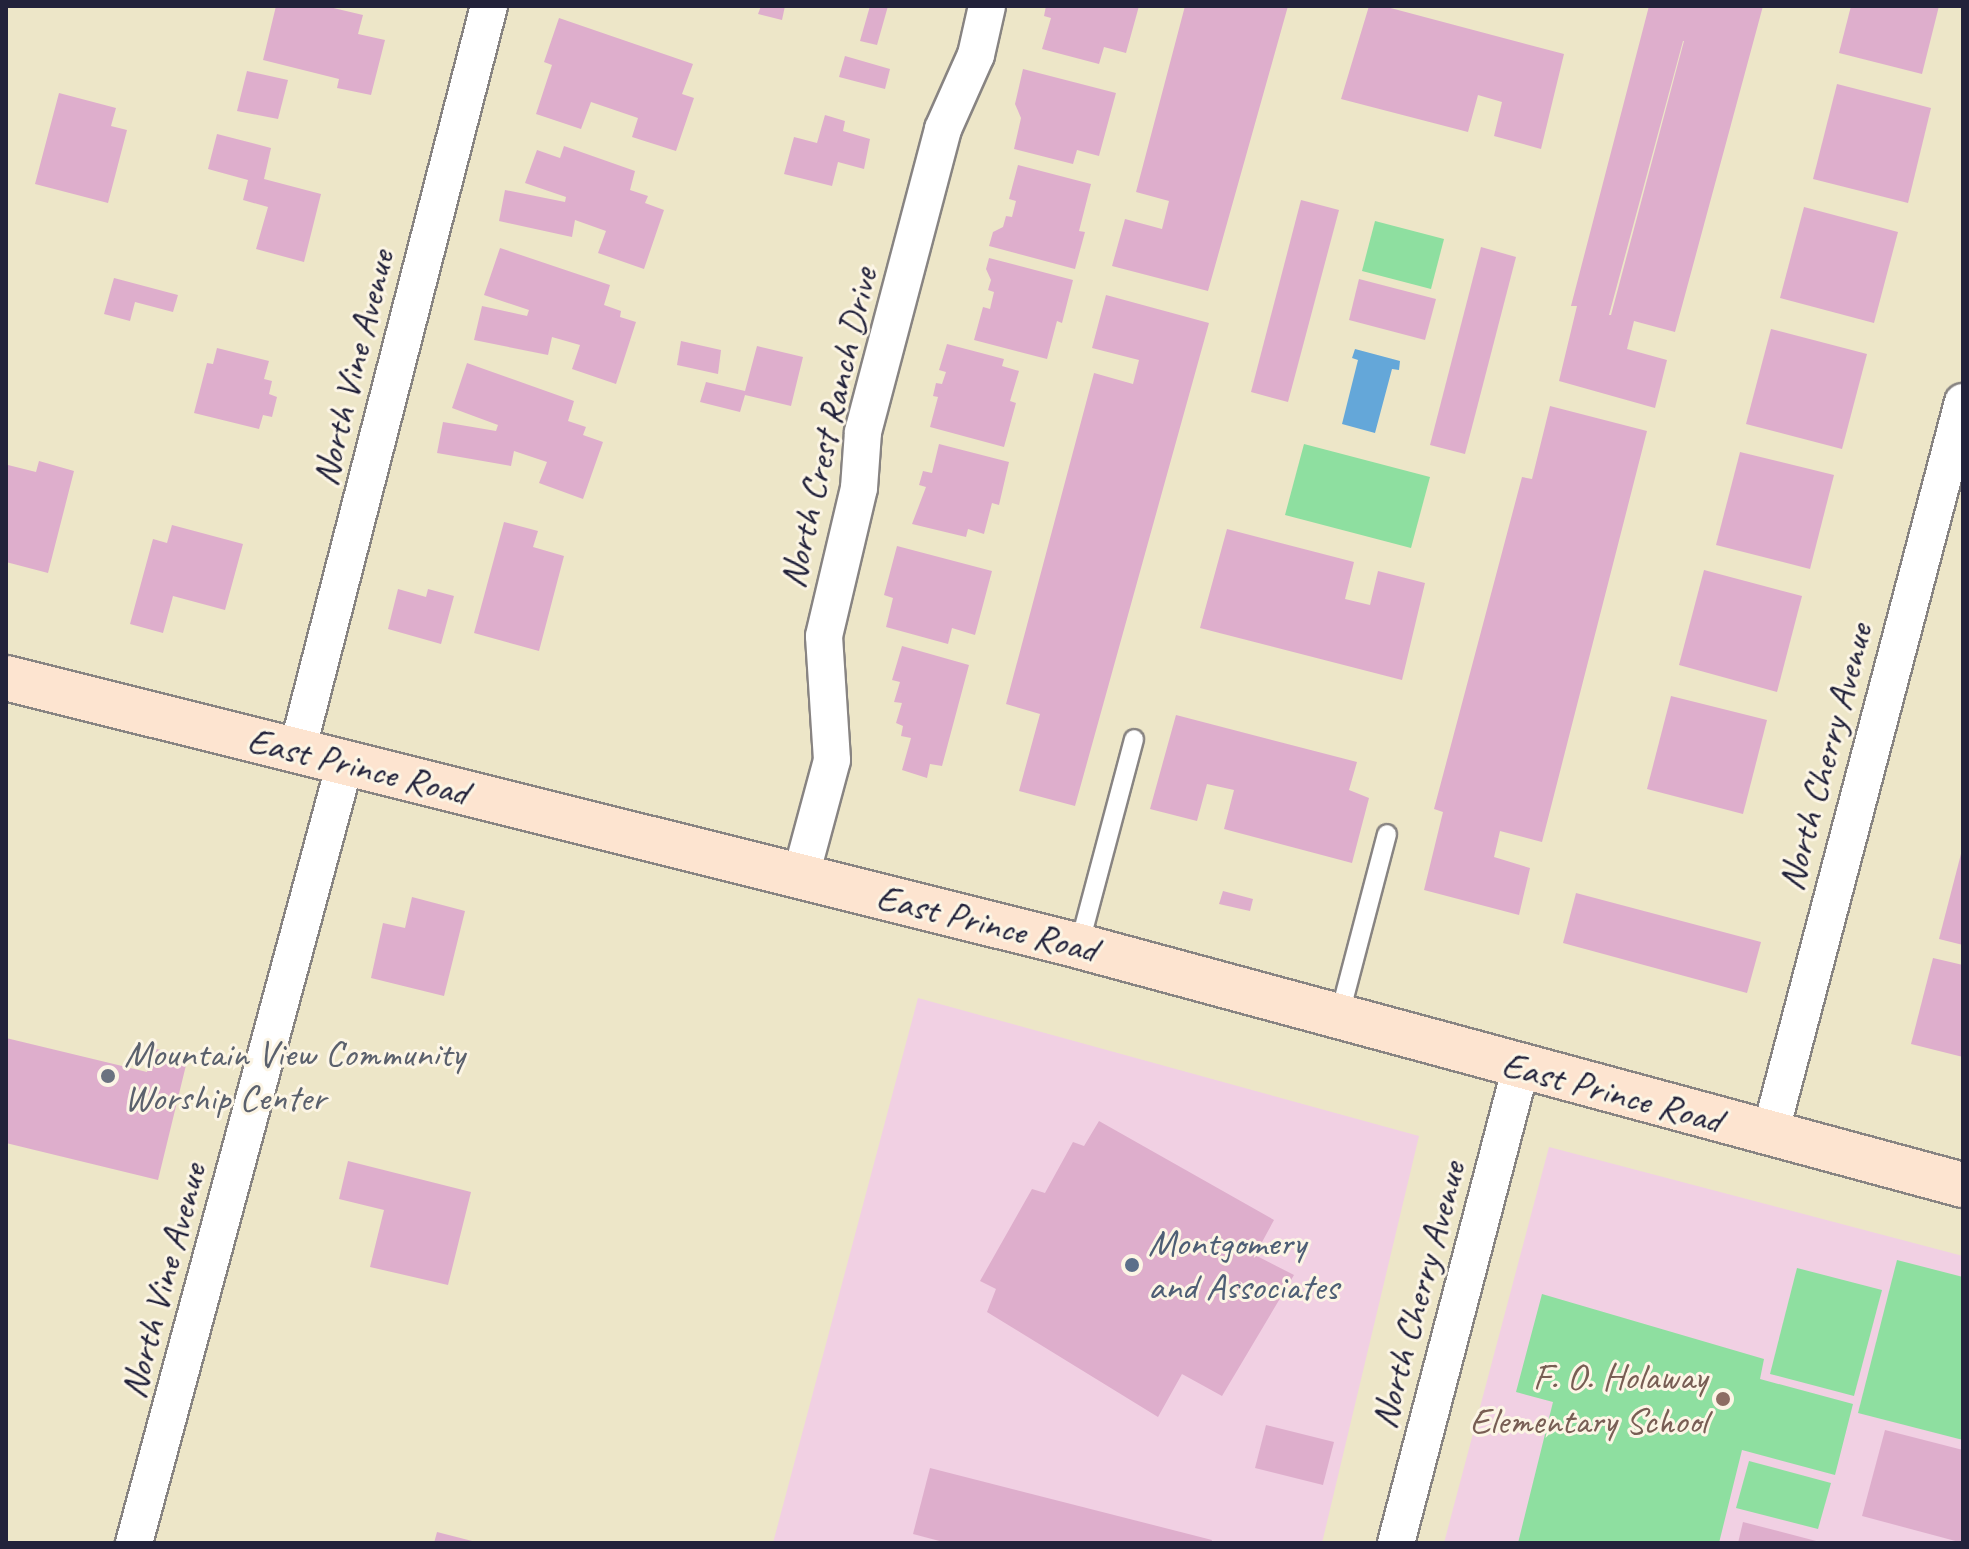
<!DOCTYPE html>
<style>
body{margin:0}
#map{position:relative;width:1969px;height:1549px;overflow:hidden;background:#ede6c8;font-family:Caveat,sans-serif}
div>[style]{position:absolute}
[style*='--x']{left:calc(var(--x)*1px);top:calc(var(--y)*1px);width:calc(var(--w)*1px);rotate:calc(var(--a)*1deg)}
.built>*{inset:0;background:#f1d0e3}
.green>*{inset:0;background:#8edfa0}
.water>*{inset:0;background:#64a7d9}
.building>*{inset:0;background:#deaecc}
.roads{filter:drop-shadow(2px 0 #888482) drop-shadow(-2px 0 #888482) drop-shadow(0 2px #888482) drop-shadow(0 -2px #888482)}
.service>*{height:18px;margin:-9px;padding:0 9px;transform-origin:9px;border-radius:9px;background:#fff}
.minor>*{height:36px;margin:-18px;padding:0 18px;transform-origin:18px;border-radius:18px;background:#fff}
.secondary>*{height:44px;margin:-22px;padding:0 22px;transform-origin:22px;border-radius:22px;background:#fde4d0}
.dots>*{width:22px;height:22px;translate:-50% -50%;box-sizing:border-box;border:4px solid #fcf5e5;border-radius:50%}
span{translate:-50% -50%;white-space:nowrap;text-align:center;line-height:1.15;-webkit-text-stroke:6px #fcf5e5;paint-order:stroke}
.street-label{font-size:38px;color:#22223b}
.worship-label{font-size:38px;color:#5b616d}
.left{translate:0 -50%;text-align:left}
.service-label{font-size:38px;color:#4e5e75}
.education-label{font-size:38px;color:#785e54}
.right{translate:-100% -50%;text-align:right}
.frame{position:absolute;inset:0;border:8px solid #22223b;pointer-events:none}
</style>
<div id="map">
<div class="built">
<div style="clip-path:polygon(918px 998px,1419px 1136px,1322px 1543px,773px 1543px)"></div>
<div style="clip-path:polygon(1549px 1147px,1963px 1256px,1963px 1543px,1444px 1543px)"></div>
</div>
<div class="green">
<div style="clip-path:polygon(1375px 221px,1444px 239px,1431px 289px,1362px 271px)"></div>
<div style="clip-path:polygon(1304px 444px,1430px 477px,1411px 548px,1285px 515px)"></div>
<div style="clip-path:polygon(1897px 1260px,1963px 1277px,1963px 1440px,1858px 1413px)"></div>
<div style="clip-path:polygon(1797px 1268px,1882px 1290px,1854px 1396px,1770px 1374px)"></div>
<div style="clip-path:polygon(1542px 1294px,1764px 1359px,1760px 1379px,1853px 1404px,1835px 1475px,1742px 1450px,1719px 1543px,1518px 1543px,1553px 1402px,1516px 1392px)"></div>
<div style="clip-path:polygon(1749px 1461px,1831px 1483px,1818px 1529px,1736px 1508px)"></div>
</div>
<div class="water">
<div style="clip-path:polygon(1355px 349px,1400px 361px,1399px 370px,1392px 369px,1375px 433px,1342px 424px,1358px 360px,1352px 358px)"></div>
</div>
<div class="building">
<div style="clip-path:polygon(276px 6px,325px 6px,363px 15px,358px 34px,385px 40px,371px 95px,337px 88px,339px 79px,263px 60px)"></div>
<div style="clip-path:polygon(761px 6px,785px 6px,782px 20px,758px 14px)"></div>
<div style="clip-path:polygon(870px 6px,888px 6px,877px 45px,860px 41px)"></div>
<div style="clip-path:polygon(1046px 6px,1139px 6px,1126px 53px,1104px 47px,1099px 64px,1042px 49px,1051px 18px,1044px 16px)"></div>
<div style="clip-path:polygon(1185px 6px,1288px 6px,1208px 291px,1112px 266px,1125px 219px,1162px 229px,1169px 201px,1136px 192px)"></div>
<div style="clip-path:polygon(1369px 6px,1383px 6px,1564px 54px,1541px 149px,1494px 136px,1502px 102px,1478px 95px,1468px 132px,1341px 99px)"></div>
<div style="clip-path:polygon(evenodd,1649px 6px,1763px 6px,1675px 332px,1634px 321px,1627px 349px,1667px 360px,1655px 408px,1559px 381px,1577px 306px,1571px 306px,1649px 6px,1683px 41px,1684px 41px,1611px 315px,1609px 315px,1683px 41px)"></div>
<div style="clip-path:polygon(1851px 6px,1939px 6px,1922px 74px,1839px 53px)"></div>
<div style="clip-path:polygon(559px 18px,693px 64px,682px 94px,694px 98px,676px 151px,632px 137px,638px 118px,591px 102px,581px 129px,536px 114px,552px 65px,544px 62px)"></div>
<div style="clip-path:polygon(845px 56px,890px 69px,885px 89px,839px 77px)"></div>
<div style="clip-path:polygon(1023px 69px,1116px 93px,1099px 156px,1077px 150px,1073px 164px,1014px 149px,1021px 118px,1015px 104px)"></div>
<div style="clip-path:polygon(247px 71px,288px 80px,278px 119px,237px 111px)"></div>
<div style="clip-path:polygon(1837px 84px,1931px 108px,1908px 203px,1813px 179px)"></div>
<div style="clip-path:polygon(59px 93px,116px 108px,111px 126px,127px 130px,108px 203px,35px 184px)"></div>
<div style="clip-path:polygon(825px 115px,845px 121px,843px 131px,870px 139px,864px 169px,838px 162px,832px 186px,784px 174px,794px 137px,817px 143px)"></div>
<div style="clip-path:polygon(217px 134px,271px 148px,264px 179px,321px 194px,304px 262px,256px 249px,268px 207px,243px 200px,248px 180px,208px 169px)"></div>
<div style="clip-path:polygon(564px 146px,635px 171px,630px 190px,648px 196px,645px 203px,664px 210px,644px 269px,598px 253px,606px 231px,575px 220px,572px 237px,499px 221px,505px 190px,565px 202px,566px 197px,525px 183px,537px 150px,560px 158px)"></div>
<div style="clip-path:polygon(1018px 165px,1091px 184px,1079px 231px,1085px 232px,1075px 269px,989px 246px,993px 232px,1003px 227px,1006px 216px,1012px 217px,1016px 201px,1009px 199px)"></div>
<div style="clip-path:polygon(1301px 200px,1339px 210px,1288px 402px,1251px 392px)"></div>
<div style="clip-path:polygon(1804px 207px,1898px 232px,1874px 323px,1780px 298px)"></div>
<div style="clip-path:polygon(1481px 247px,1516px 257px,1465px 454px,1430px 445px)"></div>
<div style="clip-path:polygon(500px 248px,610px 285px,604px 305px,621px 311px,620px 317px,636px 322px,616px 384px,572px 369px,580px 345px,552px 337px,548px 355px,474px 340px,482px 306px,527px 316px,529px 310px,484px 295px)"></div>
<div style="clip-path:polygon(989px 258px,1073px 280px,1062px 323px,1057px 321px,1047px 359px,974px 340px,983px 307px,990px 309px,994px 292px,988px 290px,991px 280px,986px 269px)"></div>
<div style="clip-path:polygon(114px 278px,178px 295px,173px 312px,135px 302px,130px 321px,104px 314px)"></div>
<div style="clip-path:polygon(1359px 279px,1436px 299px,1425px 340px,1349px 320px)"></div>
<div style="clip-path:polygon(1106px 295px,1209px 323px,1075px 806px,1019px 791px,1040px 714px,1006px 704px,1094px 373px,1133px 384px,1139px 360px,1092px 348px)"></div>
<div style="clip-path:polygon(1771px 329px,1867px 354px,1842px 449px,1746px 424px)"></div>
<div style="clip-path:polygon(681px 341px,721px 350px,718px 374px,677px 365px)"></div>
<div style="clip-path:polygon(947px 344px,1004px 359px,1002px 366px,1019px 371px,1010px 401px,1016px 403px,1004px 447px,930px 427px,938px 397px,933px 396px,936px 383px,942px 384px,946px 372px,939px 370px)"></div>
<div style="clip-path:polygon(757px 346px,803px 357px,791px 406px,745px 395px,740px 412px,700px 402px,706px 382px,745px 391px)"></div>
<div style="clip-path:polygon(217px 348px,269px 361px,264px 379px,272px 381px,269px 394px,277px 397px,272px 417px,263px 415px,259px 429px,194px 413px,207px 363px,213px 364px)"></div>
<div style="clip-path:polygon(467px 363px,574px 401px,568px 421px,586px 427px,583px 435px,603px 442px,583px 499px,539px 483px,547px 462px,514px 451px,511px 466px,437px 453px,443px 422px,496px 431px,498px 425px,452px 408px)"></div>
<div style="clip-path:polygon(1550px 406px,1647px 431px,1542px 842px,1500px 831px,1494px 857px,1530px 868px,1519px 915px,1424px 890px,1443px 812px,1434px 809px,1522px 477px,1532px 479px)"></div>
<div style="clip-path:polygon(939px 444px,1009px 462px,999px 505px,992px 503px,984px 534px,968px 529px,966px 537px,912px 524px,926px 487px,919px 485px,923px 471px,932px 473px)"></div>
<div style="clip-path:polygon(1740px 452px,1834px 475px,1810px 569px,1716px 545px)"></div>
<div style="clip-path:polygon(39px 461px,74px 471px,48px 573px,6px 562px,8px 465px,36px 472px)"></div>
<div style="clip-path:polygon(504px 522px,538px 531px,533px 547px,564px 556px,539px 651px,474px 633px)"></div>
<div style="clip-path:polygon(172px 525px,243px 544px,225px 610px,173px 596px,163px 633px,130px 624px,153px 539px,167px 543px)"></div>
<div style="clip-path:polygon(1227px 529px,1354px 562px,1345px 599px,1370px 605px,1378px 571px,1425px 583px,1402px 680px,1200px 628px)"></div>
<div style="clip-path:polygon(897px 546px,992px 571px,975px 635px,952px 628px,948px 644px,886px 627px,893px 598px,884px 595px)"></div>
<div style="clip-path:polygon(1704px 570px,1802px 596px,1777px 692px,1679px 665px)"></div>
<div style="clip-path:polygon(398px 589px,426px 597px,428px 589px,454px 596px,441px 644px,388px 629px)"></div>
<div style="clip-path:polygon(902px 646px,969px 665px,942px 766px,930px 764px,927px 778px,902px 770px,911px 738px,901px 736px,903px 726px,896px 723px,902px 703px,894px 702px,900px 682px,892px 680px)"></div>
<div style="clip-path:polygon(1671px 696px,1767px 720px,1743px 814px,1647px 789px)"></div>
<div style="clip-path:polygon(1176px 715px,1357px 762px,1349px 790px,1369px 798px,1352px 863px,1224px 829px,1234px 790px,1207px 784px,1197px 821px,1150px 809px)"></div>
<div style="clip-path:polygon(1962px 850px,1963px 850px,1963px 945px,1939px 939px)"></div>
<div style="clip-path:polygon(1223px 891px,1253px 899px,1250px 911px,1219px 904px)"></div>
<div style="clip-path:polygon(1576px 893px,1761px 942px,1747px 993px,1563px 943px)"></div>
<div style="clip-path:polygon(412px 897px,465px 911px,444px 996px,371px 978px,383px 923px,405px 928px)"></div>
<div style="clip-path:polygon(1933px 958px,1963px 965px,1963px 1057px,1911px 1044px)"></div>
<div style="clip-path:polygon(6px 1038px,147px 1072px,153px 1048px,188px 1057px,158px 1180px,6px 1143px)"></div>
<div style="clip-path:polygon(1099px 1121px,1274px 1220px,1255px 1255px,1294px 1275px,1222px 1396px,1182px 1374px,1158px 1417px,987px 1312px,996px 1289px,980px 1281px,1032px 1189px,1045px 1193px,1073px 1142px,1084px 1146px)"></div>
<div style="clip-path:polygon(348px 1161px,471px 1192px,448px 1285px,370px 1267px,384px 1210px,339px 1199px)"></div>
<div style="clip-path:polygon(1266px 1425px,1334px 1442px,1323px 1485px,1255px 1468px)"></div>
<div style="clip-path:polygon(1885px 1430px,1963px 1450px,1963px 1543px,1862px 1516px)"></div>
<div style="clip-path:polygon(930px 1468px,1212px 1540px,1211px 1543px,947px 1543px,913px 1534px)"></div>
<div style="clip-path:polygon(1743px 1522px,1820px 1542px,1820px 1543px,1738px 1543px)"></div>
<div style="clip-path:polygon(437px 1532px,476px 1542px,476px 1543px,434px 1543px)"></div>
</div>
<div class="roads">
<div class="service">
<div style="--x:1079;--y:946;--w:214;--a:-75.1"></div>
<div style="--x:1339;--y:1017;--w:189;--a:-75.3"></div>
</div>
<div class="minor">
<div style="--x:297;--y:751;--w:769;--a:-75.55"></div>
<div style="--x:801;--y:875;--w:119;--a:-74.9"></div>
<div style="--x:832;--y:760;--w:124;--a:-93.7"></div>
<div style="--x:824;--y:636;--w:152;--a:-76.7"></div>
<div style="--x:859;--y:488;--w:56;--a:-85.9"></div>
<div style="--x:863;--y:432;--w:313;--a:-75.2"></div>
<div style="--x:943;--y:129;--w:81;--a:-66"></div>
<div style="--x:976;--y:55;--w:50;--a:-77.3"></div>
<div style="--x:1770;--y:1134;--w:757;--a:-75.23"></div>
<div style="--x:134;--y:1543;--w:808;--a:-74.86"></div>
<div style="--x:1396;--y:1543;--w:491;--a:-75.3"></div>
</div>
<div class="secondary">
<div style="--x:6;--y:678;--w:1106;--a:14.02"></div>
<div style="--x:1079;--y:946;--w:916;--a:15.13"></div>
</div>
</div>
<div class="dots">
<div style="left:108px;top:1076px;background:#6b7280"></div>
<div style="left:1132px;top:1265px;background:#5c6f8a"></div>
<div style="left:1723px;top:1399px;background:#8d6e63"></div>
</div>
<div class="street-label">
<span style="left:353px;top:368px;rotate:-76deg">North Vine Avenue</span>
<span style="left:828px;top:428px;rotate:-77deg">North Crest Ranch Drive</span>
<span style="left:1825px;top:757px;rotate:-75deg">North Cherry Avenue</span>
<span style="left:358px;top:766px;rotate:14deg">East Prince Road</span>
<span style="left:987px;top:923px;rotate:14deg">East Prince Road</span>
<span style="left:1612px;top:1092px;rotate:15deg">East Prince Road</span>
<span style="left:163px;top:1281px;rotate:-75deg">North Vine Avenue</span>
<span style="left:1418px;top:1295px;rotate:-75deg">North Cherry Avenue</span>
</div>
<div class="worship-label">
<span class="left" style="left:124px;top:1076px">Mountain View Community<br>Worship Center</span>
</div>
<div class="service-label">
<span class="left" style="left:1148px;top:1265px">Montgomery<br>and Associates</span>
</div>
<div class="education-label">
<span class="right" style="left:1707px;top:1399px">F. O. Holaway<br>Elementary School</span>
</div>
<div class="frame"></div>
</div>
